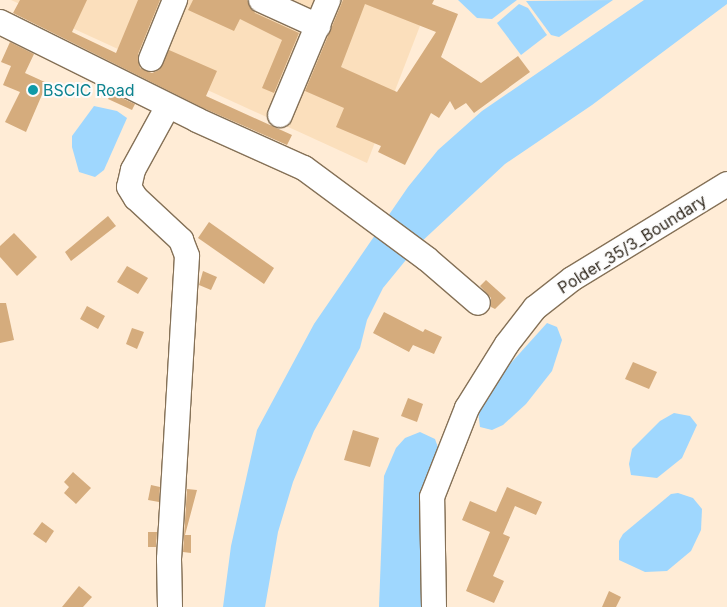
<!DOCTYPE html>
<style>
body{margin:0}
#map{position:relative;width:727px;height:607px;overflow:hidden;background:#ffecd6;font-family:Inter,sans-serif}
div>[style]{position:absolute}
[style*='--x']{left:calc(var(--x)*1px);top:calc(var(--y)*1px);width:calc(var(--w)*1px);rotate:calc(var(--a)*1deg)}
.built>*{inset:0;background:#fbdfbc}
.water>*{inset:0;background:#9fd7fe}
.building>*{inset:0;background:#d5ac7d}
.roads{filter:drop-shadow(1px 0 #857157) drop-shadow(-1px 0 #857157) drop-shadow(0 1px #857157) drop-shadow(0 -1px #857157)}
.minor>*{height:24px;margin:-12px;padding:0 12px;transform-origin:12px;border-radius:12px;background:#fff}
.dots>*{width:14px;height:14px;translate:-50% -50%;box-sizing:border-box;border:2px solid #fcfcfc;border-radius:50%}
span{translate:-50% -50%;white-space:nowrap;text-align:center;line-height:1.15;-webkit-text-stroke:4px #fcfcfc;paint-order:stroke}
.culture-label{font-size:16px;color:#0d838f}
.left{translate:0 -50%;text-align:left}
.street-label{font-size:16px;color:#2f271c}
</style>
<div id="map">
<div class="built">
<div style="clip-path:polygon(11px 0,430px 0,367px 163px)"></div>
</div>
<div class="water">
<div style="clip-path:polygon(458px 0,517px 0,492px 19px,477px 18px)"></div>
<div style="clip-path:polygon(613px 0,559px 37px,551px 35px,526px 1px)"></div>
<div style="clip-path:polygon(644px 0,727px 0,727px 4px,592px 105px,505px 164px,419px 244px,383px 288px,367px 320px,360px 348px,314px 431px,293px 482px,278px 532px,265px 607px,223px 607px,231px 546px,257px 430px,314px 324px,408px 187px,438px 150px,482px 111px)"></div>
<div style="clip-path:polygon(519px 4px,528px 8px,547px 35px,521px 55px,497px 23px)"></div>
<div style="clip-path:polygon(94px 106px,117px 111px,127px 118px,104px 170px,95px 177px,79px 172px,72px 147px,72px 136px)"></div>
<div style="clip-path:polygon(547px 323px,557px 327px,562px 340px,552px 371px,526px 404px,503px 425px,492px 430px,480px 427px,478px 411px,501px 374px)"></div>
<div style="clip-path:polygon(674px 413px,690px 416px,697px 425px,682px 458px,657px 478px,631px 475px,629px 464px,632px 449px,660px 421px)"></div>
<div style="clip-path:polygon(420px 432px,435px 439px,439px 450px,421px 607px,379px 607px,384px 476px,396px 448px,405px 438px)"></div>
<div style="clip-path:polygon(678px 493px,693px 498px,702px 509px,701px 530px,691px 551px,667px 571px,645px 572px,619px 560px,619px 541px,623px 534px,671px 494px)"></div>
</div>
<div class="building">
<div style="clip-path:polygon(20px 0,87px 0,72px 32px,116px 53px,138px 0,160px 0,138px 54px,140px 68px,152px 73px,159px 70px,169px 50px,217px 71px,206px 96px,292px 135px,287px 145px,203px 108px,13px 13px)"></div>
<div style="clip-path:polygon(193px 0,247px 0,255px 13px,299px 33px,274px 93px,262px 88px,282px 40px,240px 19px,234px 31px,188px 10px)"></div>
<div style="clip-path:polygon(evenodd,343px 0,434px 0,432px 4px,458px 14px,441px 57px,481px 83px,518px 56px,530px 72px,474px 113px,466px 103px,455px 110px,450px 101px,439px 118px,431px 113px,405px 165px,378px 152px,381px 146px,336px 127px,344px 108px,305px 91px,343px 0,365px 4px,436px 32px,397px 92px,341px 67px,365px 4px)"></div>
<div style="clip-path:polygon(10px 42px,34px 54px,25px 73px,47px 83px,26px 132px,5px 122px,20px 92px,3px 85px,11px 66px,1px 62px)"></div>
<div style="clip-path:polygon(111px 93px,135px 104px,132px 110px,108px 99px)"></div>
<div style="clip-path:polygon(108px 216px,116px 226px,71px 261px,65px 252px)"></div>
<div style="clip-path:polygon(209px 222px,274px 268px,264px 284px,198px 238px)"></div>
<div style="clip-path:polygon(14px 233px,37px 257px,17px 276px,0 257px,0 246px)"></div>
<div style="clip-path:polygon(127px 266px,148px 278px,138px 294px,117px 282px)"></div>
<div style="clip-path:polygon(203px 271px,217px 277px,211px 290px,199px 285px)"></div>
<div style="clip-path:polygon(486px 280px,506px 298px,495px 309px,491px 307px,491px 298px,480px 286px)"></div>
<div style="clip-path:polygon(0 303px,6px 303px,14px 340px,0 343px)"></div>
<div style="clip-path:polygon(87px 306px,105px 316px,98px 329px,80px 319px)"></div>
<div style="clip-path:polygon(384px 312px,423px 332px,425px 329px,442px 337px,434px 354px,413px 345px,409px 352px,373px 333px)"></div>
<div style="clip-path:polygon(132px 328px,144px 332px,137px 349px,126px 344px)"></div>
<div style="clip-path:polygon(633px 362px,657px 372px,649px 389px,625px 379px)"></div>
<div style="clip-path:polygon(408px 398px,423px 404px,417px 422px,401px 416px)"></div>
<div style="clip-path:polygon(353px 430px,379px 438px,370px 467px,344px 460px)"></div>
<div style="clip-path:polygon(73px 472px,91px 488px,76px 504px,64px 493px,69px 487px,64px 482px)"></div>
<div style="clip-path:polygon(151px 485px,160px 487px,159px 502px,148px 500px)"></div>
<div style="clip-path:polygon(507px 487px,542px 502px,536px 515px,515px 506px,503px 534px,510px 537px,493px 576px,504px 581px,494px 603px,466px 591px,490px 532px,462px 520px,470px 501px,496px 512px)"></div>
<div style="clip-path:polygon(187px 489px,197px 490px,185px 535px,191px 535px,191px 553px,183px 552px)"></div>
<div style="clip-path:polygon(42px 522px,54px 531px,46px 543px,33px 534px)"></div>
<div style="clip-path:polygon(148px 532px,157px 532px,156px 547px,148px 547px)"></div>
<div style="clip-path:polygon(79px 586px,92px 597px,83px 607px,62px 607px)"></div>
<div style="clip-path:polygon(609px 591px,621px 597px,616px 607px,602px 607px)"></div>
</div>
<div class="roads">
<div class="minor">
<div style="--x:261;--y:0;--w:63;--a:24.5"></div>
<div style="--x:0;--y:22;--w:220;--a:26.4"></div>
<div style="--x:197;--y:120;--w:117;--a:24.2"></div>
<div style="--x:304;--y:168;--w:153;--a:36.5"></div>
<div style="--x:427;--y:259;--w:67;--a:40.8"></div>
<div style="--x:151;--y:59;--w:64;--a:-67.9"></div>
<div style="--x:168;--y:106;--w:73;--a:118.7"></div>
<div style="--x:133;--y:170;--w:17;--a:103"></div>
<div style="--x:129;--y:187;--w:13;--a:58"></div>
<div style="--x:136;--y:198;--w:62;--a:43"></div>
<div style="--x:181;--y:240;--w:17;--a:69"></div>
<div style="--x:187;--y:256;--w:304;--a:93.4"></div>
<div style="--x:169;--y:559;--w:48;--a:88.8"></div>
<div style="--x:280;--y:115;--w:125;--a:-67.3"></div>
<div style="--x:434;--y:607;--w:110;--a:-91"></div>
<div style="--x:432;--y:497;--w:96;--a:-68.5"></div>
<div style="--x:467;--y:408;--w:75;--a:-58"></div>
<div style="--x:507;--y:344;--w:46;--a:-52.1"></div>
<div style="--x:535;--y:308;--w:47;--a:-38.1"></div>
<div style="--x:572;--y:279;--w:182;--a:-31.5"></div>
</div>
</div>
<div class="dots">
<div style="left:33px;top:90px;background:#0f9aa8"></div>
</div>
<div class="culture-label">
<span class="left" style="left:43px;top:90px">BSCIC Road</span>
</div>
<div class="street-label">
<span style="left:632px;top:244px;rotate:-32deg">Polder_35/3_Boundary</span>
</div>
</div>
